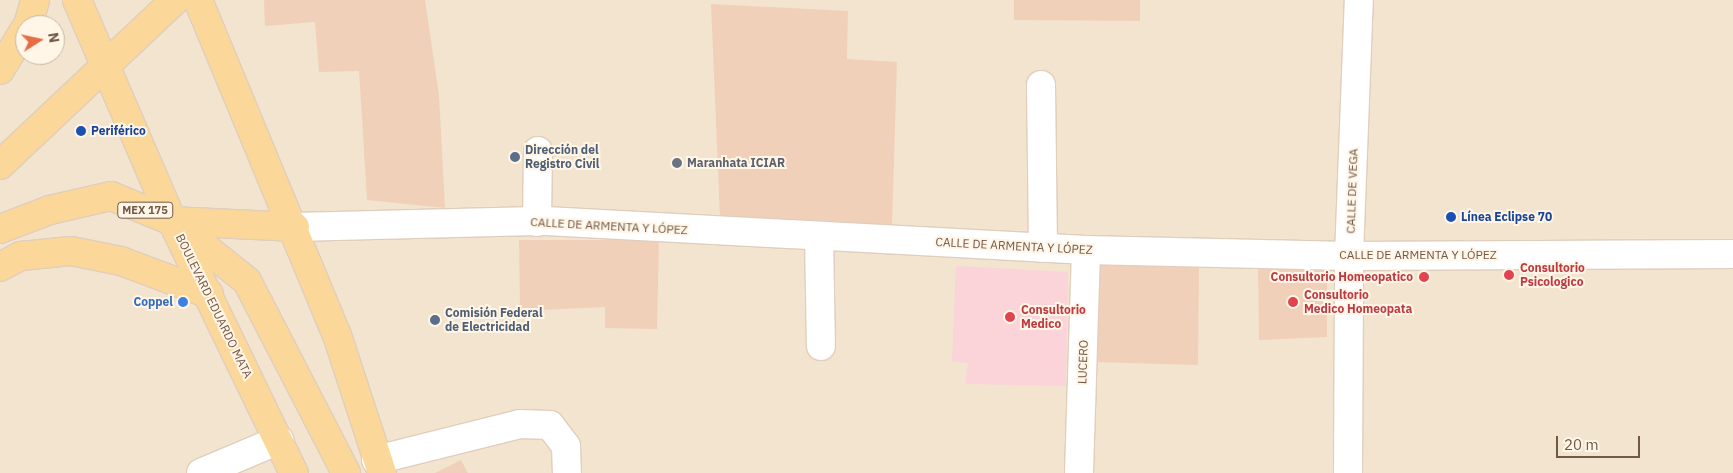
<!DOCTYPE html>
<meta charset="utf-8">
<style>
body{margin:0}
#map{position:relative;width:1733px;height:473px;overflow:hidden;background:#fcf2e1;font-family:"IBM Plex Sans",sans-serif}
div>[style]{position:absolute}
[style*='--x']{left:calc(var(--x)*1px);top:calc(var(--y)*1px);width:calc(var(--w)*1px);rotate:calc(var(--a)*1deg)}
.residential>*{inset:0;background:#f3e4cf}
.medical>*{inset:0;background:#fad4d8}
.building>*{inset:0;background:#f1d0b9}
.roads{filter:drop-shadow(1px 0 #e0cebd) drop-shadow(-1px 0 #e0cebd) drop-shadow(0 1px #e0cebd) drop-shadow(0 -1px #e0cebd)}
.minor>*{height:28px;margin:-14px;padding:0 14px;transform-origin:14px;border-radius:14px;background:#fff}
.major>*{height:28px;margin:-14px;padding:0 14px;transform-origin:14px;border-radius:14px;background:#fbd899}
.dots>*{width:14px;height:14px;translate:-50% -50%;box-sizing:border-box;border:2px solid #fff6e7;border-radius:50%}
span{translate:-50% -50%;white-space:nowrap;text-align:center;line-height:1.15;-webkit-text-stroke:4px #fff6e7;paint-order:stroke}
.shield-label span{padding:1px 4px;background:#fff6e7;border:1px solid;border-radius:4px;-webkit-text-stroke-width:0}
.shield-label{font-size:11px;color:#735848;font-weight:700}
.transit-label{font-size:12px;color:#164399;font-weight:700}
.left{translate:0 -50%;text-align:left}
.service-label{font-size:12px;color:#4e5e75;font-weight:700}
.worship-label{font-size:12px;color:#5b616d;font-weight:700}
.street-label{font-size:12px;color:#735848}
.health-label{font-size:12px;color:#be3a42;font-weight:700}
.right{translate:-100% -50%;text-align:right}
.shop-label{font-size:12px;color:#366cbe;font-weight:700}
.north{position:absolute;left:15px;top:15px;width:50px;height:50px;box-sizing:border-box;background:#fff6e7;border:1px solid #c7b7a7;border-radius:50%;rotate:80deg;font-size:14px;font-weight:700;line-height:20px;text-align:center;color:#735848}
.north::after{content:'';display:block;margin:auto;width:18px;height:22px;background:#e66c46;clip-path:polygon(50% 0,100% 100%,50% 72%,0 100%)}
.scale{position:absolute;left:1556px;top:436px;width:84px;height:22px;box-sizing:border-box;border:2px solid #735848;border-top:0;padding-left:6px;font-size:15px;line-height:18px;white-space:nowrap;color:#735848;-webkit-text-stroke:4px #fff6e7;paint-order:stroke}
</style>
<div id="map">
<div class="residential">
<div style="clip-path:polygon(evenodd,0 0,1733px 0,1733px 473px,0 473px,0 0,25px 25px,55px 25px,55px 55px,25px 55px,25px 25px)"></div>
</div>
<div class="medical">
<div style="clip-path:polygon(956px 266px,1068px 272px,1066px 386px,965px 384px,968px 363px,952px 362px)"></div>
</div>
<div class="building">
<div style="clip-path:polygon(264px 0,425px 0,439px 95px,445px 208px,367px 200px,359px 71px,319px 72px,315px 22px,265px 26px)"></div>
<div style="clip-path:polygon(1014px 0,1140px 0,1140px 21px,1014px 20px)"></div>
<div style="clip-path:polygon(711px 4px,848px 11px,847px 59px,897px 62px,892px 226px,720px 218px)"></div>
<div style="clip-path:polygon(519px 240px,659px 240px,657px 329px,605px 328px,605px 307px,520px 311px)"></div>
<div style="clip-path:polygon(1096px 258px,1199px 263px,1198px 365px,1094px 362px)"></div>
<div style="clip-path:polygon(1258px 262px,1327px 266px,1327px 337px,1259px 340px)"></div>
<div style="clip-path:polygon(461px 460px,468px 473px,435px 473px)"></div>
</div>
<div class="roads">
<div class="minor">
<div style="--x:1041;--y:85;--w:163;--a:89.3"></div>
<div style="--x:537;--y:222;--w:71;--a:-89.2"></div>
<div style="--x:295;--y:227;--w:251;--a:-1.4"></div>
<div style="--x:546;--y:221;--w:541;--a:3.07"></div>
<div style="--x:1086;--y:250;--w:263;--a:1.3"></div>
<div style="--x:1349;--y:256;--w:384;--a:-0.3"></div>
<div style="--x:819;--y:236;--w:110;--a:89"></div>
<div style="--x:376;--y:460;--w:148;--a:-14"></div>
<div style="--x:520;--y:424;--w:30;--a:2"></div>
<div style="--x:550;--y:425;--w:26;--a:53"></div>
<div style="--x:566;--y:446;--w:27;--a:88"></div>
<div style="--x:201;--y:473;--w:85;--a:-22.9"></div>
<div style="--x:1079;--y:473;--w:223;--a:-88.2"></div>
<div style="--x:1348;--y:473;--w:217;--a:-89.7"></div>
<div style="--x:1349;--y:256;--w:256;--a:-87.8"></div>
</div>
<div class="major">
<div style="--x:77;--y:0;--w:241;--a:66.7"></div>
<div style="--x:172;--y:221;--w:280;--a:64.2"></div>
<div style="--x:198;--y:0;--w:363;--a:67.5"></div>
<div style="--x:337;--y:335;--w:145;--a:71.9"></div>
<div style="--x:28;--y:25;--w:26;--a:-74"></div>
<div style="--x:0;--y:70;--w:48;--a:-58.6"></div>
<div style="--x:0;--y:165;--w:241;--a:-43.3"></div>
<div style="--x:181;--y:228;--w:85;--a:38.8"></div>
<div style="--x:247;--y:281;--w:216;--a:62.7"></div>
<div style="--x:0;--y:229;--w:53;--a:-20.8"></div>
<div style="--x:50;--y:210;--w:63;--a:-12.9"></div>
<div style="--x:111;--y:196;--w:66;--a:22.3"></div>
<div style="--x:172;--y:221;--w:123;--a:2.8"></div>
<div style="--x:0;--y:267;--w:24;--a:-28"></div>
<div style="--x:21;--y:256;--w:50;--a:-5.7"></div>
<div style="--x:71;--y:251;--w:51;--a:11.3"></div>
<div style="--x:121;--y:261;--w:94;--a:20.6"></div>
</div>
</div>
<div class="dots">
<div style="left:81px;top:131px;background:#1a4fb4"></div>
<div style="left:515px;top:157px;background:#5c6f8a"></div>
<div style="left:677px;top:163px;background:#6b7280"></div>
<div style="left:1451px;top:217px;background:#1a4fb4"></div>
<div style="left:1509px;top:275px;background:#e0444e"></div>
<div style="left:1424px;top:277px;background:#e0444e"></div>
<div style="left:183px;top:302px;background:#3f7fe0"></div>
<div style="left:1293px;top:302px;background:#e0444e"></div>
<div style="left:1010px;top:317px;background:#e0444e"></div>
<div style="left:435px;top:320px;background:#5c6f8a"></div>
</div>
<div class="shield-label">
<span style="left:145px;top:210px">MEX 175</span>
</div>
<div class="transit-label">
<span class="left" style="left:91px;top:131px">Periférico</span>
<span class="left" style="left:1461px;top:217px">Línea Eclipse 70</span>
</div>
<div class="service-label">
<span class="left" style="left:525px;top:157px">Dirección del<br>Registro Civil</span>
<span class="left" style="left:445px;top:320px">Comisión Federal<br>de Electricidad</span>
</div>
<div class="worship-label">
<span class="left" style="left:687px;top:163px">Maranhata ICIAR</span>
</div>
<div class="street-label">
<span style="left:1352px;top:191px;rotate:-88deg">CALLE DE VEGA</span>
<span style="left:609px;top:226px;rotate:3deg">CALLE DE ARMENTA Y LÓPEZ</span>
<span style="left:1014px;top:246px;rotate:3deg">CALLE DE ARMENTA Y LÓPEZ</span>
<span style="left:1418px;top:255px">CALLE DE ARMENTA Y LÓPEZ</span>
<span style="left:214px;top:306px;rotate:64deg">BOULEVARD EDUARDO MATA</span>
<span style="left:1083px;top:362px;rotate:-88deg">LUCERO</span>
</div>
<div class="health-label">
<span class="left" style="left:1520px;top:275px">Consultorio<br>Psicologico</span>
<span class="right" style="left:1413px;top:277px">Consultorio Homeopatico</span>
<span class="left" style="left:1304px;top:302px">Consultorio<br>Medico Homeopata</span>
<span class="left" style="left:1021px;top:317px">Consultorio<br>Medico</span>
</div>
<div class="shop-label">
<span class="right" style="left:173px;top:302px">Coppel</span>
</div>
<div class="north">N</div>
<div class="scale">20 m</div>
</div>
